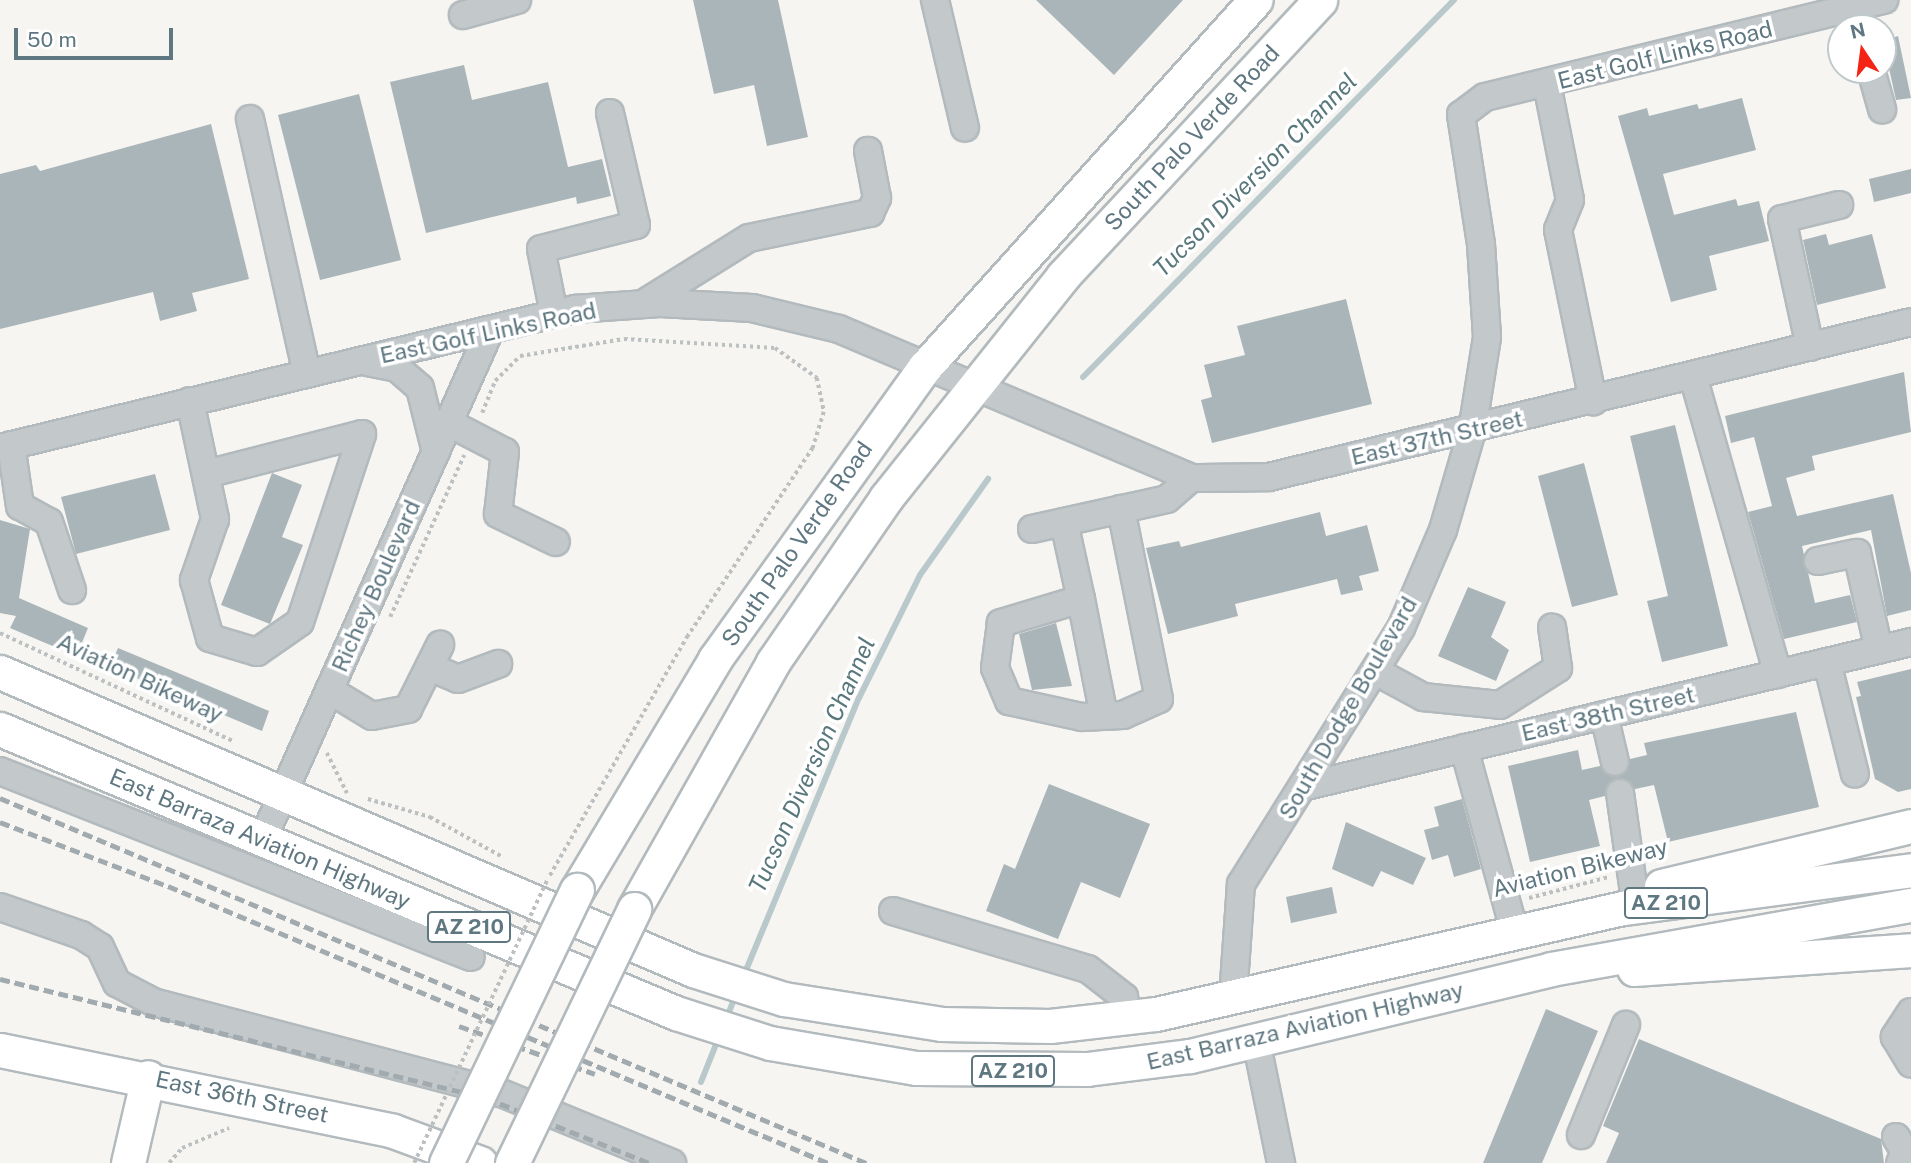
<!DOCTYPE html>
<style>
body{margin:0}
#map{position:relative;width:1911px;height:1163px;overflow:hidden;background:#f6f5f2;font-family:"Public Sans",sans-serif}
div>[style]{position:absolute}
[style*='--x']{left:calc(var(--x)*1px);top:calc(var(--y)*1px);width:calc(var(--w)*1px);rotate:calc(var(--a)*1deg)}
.stream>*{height:6px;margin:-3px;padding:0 3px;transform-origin:3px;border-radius:3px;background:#b9c9cb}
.building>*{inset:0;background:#a9b5b8}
.path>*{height:3.5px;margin-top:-1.75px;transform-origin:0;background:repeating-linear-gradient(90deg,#bcc0c1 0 3.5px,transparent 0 7px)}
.roads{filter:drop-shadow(2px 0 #b3babd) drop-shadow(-2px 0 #b3babd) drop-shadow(0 2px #b3babd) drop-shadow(0 -2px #b3babd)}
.minor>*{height:26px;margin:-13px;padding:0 13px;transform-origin:13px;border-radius:13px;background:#c3c8cb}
.major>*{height:33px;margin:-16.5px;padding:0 16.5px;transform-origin:16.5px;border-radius:16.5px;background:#fff}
.rail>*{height:5px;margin-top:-2.5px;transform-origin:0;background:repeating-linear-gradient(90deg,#a1aaae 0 10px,transparent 0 15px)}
.path-bridge>*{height:3.5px;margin-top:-1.75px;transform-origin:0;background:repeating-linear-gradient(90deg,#bcc0c1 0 3.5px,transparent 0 7px)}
.bridges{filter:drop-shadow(2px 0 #b3babd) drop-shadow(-2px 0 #b3babd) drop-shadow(0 2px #b3babd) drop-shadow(0 -2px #b3babd)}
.major-bridge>*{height:33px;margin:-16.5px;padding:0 16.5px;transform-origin:16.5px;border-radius:16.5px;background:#fff}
span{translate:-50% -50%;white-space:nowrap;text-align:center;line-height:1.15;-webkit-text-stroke:7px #fff;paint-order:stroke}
.shield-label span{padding:2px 5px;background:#fff;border:2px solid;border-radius:5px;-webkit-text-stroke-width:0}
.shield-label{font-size:21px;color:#5e7780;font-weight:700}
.street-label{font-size:23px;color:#5e7780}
.water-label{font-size:24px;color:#59787c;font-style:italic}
.north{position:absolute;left:1827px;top:14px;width:70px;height:70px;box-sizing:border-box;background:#fff;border:2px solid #bfc9cc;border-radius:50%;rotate:347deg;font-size:19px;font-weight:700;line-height:28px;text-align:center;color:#5e7780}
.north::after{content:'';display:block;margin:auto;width:24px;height:32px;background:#f32315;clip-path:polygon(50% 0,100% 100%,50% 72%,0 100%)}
.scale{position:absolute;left:14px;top:28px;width:159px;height:32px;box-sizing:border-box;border:4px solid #5e7780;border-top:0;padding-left:9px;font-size:21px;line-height:24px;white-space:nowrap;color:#5e7780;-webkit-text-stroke:5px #fff;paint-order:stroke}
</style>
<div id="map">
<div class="stream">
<div style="--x:1083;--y:377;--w:529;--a:-45.46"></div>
<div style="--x:744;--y:975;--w:300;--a:-67.5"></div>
<div style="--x:859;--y:698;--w:137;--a:-63.6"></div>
<div style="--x:920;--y:575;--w:118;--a:-54.7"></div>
<div style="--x:726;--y:1020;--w:28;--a:-69"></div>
<div style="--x:701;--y:1082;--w:48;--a:-68.2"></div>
</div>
<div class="building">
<div style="clip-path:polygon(693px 0,778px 0,808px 137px,767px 146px,754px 85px,714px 94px)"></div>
<div style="clip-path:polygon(1036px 0,1183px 0,1114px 75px)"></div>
<div style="clip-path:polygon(1898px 36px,1911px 98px,1896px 100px,1883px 41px)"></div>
<div style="clip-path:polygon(464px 65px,472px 100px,548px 82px,568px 167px,602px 159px,611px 196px,577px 204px,576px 197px,426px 233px,390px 82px)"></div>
<div style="clip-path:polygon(359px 94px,401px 260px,320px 280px,278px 115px)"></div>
<div style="clip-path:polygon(1742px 98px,1756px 150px,1663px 174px,1674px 215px,1736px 199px,1738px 206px,1759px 201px,1769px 241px,1709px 256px,1717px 290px,1671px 302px,1618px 116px,1647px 108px,1649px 116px,1697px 104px,1699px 109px)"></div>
<div style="clip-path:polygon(211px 124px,249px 279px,192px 293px,197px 311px,160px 321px,153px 292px,0 329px,0 174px,36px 165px,40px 171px)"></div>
<div style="clip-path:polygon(1911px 169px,1911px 193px,1874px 202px,1869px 179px)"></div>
<div style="clip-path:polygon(1826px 234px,1829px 245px,1872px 234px,1886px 288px,1817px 305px,1803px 240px)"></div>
<div style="clip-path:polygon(1346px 299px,1372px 404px,1212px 443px,1201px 400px,1212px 397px,1204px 365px,1245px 355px,1237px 326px)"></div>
<div style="clip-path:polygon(1904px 372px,1911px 432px,1812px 456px,1815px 470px,1786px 478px,1797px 516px,1893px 494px,1911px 573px,1911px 610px,1887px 616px,1871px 530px,1802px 546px,1815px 603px,1850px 595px,1857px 622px,1784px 639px,1748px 512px,1772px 506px,1754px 437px,1731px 443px,1725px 416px)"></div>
<div style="clip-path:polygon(1675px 425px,1728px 646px,1662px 662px,1647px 601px,1668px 596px,1630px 436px)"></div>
<div style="clip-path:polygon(1584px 463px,1618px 595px,1572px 607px,1538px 476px)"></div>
<div style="clip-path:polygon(272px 473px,302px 485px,282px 537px,303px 545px,270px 624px,221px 605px)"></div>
<div style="clip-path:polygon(155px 474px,170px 530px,76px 554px,61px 497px)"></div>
<div style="clip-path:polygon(1320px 512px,1326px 536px,1367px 525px,1379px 571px,1359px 576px,1363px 590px,1341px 595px,1337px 579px,1235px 604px,1238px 616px,1168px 634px,1146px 548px,1179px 541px,1181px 547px)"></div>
<div style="clip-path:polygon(0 520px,30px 529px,19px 598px,88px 628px,79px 650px,65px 644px,62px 650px,10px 628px,16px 616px,0 613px)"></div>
<div style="clip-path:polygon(1468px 587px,1506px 602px,1491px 637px,1509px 650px,1496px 681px,1438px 656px)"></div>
<div style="clip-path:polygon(1056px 623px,1072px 686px,1032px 690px,1019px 634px)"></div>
<div style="clip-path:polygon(118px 648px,269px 711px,262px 731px,110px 667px)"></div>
<div style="clip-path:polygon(1911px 669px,1911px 789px,1898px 792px,1875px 779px,1856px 697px,1861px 696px,1857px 682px)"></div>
<div style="clip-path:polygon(1796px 712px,1819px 807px,1668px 842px,1654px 785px,1635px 789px,1617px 778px,1605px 796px,1589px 800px,1600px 846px,1530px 862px,1508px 766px,1578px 750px,1582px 770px,1600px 766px,1618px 777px,1630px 759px,1647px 755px,1644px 743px)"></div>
<div style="clip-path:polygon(1049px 784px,1150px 824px,1120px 898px,1081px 882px,1058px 939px,986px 911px,1004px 864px,1015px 869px)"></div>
<div style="clip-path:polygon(1462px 799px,1481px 869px,1454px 877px,1448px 855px,1432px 860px,1424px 830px,1439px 826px,1434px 807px)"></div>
<div style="clip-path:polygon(1346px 822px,1426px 858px,1413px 885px,1381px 871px,1373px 887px,1332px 869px)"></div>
<div style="clip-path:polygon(1332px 887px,1337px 913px,1291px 923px,1286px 897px)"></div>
<div style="clip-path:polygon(1546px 1009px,1598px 1031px,1542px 1163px,1483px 1163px)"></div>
<div style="clip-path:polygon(1639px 1039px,1881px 1139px,1884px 1163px,1606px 1163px,1619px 1133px,1603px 1126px)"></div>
</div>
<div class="path">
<div style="--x:482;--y:413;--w:35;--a:-68"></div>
<div style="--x:495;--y:381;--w:35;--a:-45"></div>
<div style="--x:520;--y:356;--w:105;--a:-9.3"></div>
<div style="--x:624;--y:339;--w:151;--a:3.4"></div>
<div style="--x:775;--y:348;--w:52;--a:35.5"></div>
<div style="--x:817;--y:378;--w:35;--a:78"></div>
<div style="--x:824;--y:412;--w:38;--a:107"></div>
<div style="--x:813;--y:448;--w:226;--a:123.6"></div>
<div style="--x:688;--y:636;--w:280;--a:119.9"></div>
<div style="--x:390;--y:617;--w:178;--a:-65.4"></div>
<div style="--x:0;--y:633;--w:257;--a:24.9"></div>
<div style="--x:327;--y:753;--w:45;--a:63.4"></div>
<div style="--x:368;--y:799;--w:65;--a:16.2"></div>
<div style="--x:430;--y:817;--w:81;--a:28.8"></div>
<div style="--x:1529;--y:898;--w:83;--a:-14.7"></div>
<div style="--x:169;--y:1163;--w:20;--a:-49"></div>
<div style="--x:182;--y:1148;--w:51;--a:-23.1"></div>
</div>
<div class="roads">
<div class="minor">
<div style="--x:935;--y:0;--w:131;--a:76.8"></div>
<div style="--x:463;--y:15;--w:56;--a:-15.5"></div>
<div style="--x:1871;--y:70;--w:41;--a:74.2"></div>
<div style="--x:1547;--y:84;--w:118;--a:78.8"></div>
<div style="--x:1570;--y:200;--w:32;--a:112"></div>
<div style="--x:1558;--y:230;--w:175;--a:78.4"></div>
<div style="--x:250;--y:119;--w:261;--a:77.4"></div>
<div style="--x:646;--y:302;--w:121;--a:-31.9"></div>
<div style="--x:749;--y:238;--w:124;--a:-11.7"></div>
<div style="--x:870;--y:213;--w:17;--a:-65"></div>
<div style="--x:877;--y:198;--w:48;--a:-100.8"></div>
<div style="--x:554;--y:314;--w:66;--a:-101.3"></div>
<div style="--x:541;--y:249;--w:98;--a:-14.2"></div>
<div style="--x:636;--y:225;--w:115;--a:-103.1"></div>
<div style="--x:1810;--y:347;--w:131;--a:-102.3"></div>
<div style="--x:1782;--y:219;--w:59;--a:-13.8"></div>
<div style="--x:367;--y:362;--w:31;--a:11"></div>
<div style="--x:397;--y:368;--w:30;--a:41"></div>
<div style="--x:420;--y:388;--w:66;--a:76"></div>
<div style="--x:1693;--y:376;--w:310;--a:74.1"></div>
<div style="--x:190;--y:401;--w:121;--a:78"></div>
<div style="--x:215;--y:519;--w:65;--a:109"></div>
<div style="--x:194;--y:580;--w:60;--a:74.6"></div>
<div style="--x:210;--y:638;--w:49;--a:16.6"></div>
<div style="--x:257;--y:652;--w:52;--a:-34.9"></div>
<div style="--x:300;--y:622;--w:198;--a:-71.7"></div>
<div style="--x:362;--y:434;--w:161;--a:165.6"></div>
<div style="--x:449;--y:423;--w:63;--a:27.4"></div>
<div style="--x:505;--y:452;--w:62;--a:96.4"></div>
<div style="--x:498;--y:514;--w:64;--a:25.8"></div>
<div style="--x:11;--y:445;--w:62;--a:81.6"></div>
<div style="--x:20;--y:506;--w:33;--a:29"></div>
<div style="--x:49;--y:522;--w:72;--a:71.3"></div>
<div style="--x:0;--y:448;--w:592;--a:-13.59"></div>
<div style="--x:575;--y:309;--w:85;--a:-4"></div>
<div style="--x:660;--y:303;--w:92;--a:3.1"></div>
<div style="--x:752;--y:308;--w:89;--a:13.6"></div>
<div style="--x:839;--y:329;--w:382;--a:22.9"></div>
<div style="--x:1191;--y:478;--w:78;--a:-0.7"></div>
<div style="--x:1269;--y:477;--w:660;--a:-13.57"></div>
<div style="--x:1064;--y:522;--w:79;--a:77.6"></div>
<div style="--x:1081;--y:599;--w:84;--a:163.3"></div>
<div style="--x:1001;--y:623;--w:45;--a:97.6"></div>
<div style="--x:995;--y:668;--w:36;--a:67"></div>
<div style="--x:1009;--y:701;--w:75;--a:12.4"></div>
<div style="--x:1082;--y:717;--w:41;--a:-2.8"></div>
<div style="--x:1123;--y:715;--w:39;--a:-24"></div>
<div style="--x:1159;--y:699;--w:194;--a:-101.3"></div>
<div style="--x:1032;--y:529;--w:138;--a:-12.5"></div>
<div style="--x:1167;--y:499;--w:32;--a:-41"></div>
<div style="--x:1818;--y:561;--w:40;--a:-12"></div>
<div style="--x:1857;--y:553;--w:99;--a:77.2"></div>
<div style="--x:1081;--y:599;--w:119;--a:78.9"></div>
<div style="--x:1827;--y:662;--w:115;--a:76"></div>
<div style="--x:430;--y:667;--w:30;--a:23"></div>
<div style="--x:458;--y:679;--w:43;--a:-20.6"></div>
<div style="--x:1375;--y:671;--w:55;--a:28.4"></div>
<div style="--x:1423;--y:697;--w:77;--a:5.9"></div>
<div style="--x:1500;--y:705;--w:69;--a:-32.5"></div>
<div style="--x:1558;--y:668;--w:41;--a:-98.3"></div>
<div style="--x:329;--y:690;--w:50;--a:31.2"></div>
<div style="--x:372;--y:716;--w:37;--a:-11"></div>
<div style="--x:408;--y:709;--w:72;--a:-63.4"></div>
<div style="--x:1604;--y:715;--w:48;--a:76.8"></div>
<div style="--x:1464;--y:748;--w:185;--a:74.6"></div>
<div style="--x:0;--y:771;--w:506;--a:21.55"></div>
<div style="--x:1306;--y:786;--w:622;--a:-13.39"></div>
<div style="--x:1620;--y:793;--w:101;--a:82"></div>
<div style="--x:261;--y:843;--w:562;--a:-65.94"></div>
<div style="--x:0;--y:907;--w:86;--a:19.1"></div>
<div style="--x:81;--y:935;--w:22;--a:32"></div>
<div style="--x:100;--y:947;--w:40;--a:65"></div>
<div style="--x:117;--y:983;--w:41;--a:27.8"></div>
<div style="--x:153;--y:1002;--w:360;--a:14.7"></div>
<div style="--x:501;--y:1093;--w:185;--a:22.3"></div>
<div style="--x:893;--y:911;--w:203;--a:16.6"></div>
<div style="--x:1088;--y:969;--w:46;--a:37.9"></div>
<div style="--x:1124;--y:997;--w:21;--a:85"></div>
<div style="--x:1233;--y:998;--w:114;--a:-86"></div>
<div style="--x:1241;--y:884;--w:302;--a:-58"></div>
<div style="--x:1401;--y:628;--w:107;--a:-66.8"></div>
<div style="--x:1443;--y:530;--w:103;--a:-73.7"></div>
<div style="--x:1472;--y:431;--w:95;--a:-80.9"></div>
<div style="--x:1487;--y:337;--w:93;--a:-93.7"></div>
<div style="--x:1481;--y:244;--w:131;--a:-98.8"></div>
<div style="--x:1461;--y:115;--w:30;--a:-37"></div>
<div style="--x:1485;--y:97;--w:411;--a:-13.7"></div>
<div style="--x:1911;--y:1012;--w:30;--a:123"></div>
<div style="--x:1895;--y:1037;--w:31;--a:59"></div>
<div style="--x:1256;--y:1040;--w:126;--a:78.5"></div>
<div style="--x:1581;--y:1135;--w:119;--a:-67.8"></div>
<div style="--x:1896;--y:1137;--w:17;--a:59"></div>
<div style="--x:1905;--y:1152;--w:12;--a:114"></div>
</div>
<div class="major">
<div style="--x:0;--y:672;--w:754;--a:23.27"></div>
<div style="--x:693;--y:970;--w:96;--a:17.7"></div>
<div style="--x:784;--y:999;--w:159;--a:9"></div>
<div style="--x:941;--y:1024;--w:109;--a:1.1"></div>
<div style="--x:1050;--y:1026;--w:107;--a:-6.5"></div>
<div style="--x:1156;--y:1014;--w:480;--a:-12.8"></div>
<div style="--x:1624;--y:908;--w:290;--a:-7.5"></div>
<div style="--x:0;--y:729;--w:733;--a:22.79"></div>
<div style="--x:676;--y:1013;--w:99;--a:17.7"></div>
<div style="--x:770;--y:1043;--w:148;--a:9.7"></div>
<div style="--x:916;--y:1068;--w:171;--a:0.3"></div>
<div style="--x:1087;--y:1069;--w:104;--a:-7.2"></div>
<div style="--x:1190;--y:1056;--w:371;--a:-13.5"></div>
<div style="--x:1551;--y:969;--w:366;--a:-10.1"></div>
<div style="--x:1661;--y:886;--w:257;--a:-13.5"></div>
<div style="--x:577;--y:890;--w:269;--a:-59.1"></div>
<div style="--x:715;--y:659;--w:360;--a:-54.3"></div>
<div style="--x:925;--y:367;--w:494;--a:-48"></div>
<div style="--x:634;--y:909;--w:283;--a:-60.6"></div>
<div style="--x:773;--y:662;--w:199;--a:-55.4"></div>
<div style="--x:886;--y:498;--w:284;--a:-51.4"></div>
<div style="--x:1063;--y:276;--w:377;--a:-47"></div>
<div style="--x:1634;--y:969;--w:278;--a:-3.9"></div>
<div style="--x:0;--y:1050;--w:401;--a:11.6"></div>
<div style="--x:393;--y:1131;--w:93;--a:20.2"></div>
<div style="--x:128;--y:1163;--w:88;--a:-76.9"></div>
</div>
</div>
<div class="rail">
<div style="--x:0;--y:798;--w:940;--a:22.85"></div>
<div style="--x:0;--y:822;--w:180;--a:20.9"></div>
<div style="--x:168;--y:886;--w:716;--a:22.77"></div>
<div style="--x:0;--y:979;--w:500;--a:13.76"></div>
<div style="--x:486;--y:1098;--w:175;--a:21.7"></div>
<div style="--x:459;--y:1026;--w:144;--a:19.4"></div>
</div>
<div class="path-bridge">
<div style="--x:414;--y:1163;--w:313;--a:-64.8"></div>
</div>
<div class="bridges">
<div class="major-bridge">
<div style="--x:446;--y:1163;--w:303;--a:-64.4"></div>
<div style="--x:512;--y:1163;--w:282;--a:-64.3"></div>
</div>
</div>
<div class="shield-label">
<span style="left:1666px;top:903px">AZ 210</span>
<span style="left:469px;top:927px">AZ 210</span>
<span style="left:1013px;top:1071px">AZ 210</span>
</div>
<div class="street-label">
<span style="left:1665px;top:55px;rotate:-14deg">East Golf Links Road</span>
<span style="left:1192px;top:138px;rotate:-47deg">South Palo Verde Road</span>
<span style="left:488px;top:333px;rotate:-12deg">East Golf Links Road</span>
<span style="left:1437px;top:438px;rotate:-13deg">East 37th Street</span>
<span style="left:797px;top:544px;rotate:-55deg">South Palo Verde Road</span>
<span style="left:376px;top:586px;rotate:-66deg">Richey Boulevard</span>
<span style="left:140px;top:678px;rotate:25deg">Aviation Bikeway</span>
<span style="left:1348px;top:708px;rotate:-60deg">South Dodge Boulevard</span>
<span style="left:1608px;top:714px;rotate:-13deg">East 38th Street</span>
<span style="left:260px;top:839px;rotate:23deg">East Barraza Aviation Highway</span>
<span style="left:1580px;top:868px;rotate:-14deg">Aviation Bikeway</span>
<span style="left:1305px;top:1026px;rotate:-13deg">East Barraza Aviation Highway</span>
<span style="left:242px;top:1097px;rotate:12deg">East 36th Street</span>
</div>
<div class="water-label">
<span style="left:1255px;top:175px;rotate:-45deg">Tucson Diversion Channel</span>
<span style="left:812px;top:765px;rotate:-66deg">Tucson Diversion Channel</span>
</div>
<div class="north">N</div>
<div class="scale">50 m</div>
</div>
